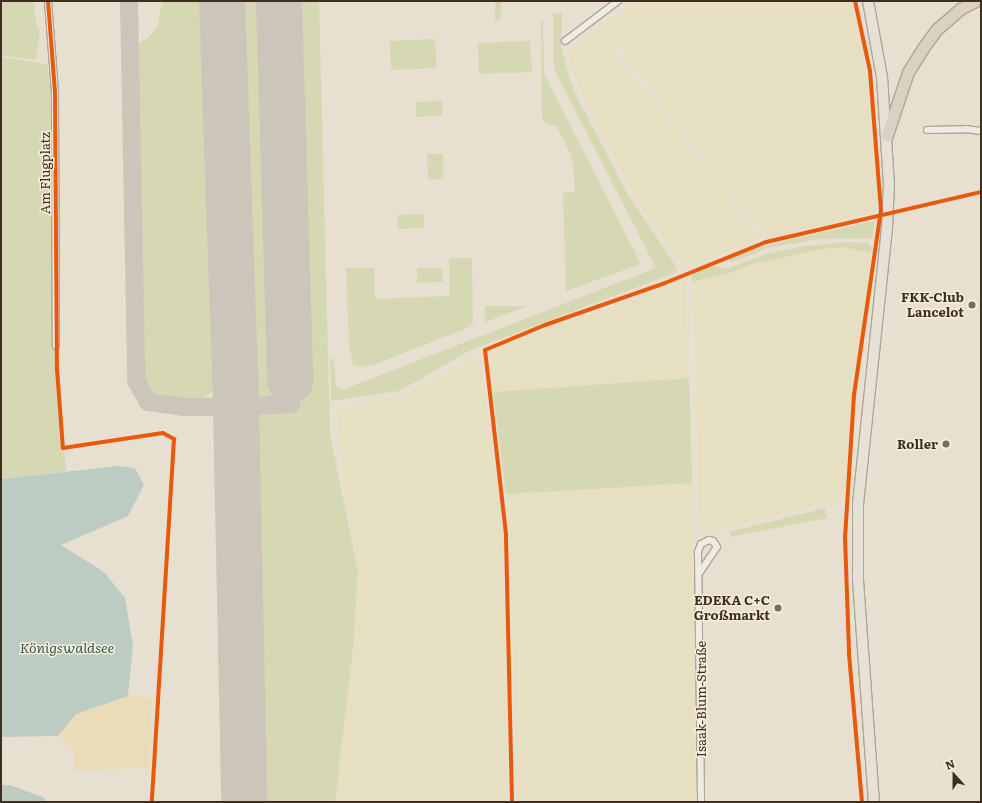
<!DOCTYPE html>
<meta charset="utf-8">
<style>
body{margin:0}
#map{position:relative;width:982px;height:803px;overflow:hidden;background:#e7e0d1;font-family:Literata,serif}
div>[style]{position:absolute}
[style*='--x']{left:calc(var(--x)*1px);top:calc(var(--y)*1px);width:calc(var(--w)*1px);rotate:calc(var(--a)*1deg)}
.farmland>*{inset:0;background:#e6dfc2}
.green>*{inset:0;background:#d6d7b3}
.sand>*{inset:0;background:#eadcb9}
.water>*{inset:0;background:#bcccc2}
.taxiway>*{height:18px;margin:-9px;padding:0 9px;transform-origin:9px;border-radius:9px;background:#cbc5ba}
.runway>*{height:46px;margin:-23px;padding:0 23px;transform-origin:23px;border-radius:23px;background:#cbc5ba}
.roads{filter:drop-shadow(1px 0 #ada599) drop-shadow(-1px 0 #ada599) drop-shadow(0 1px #ada599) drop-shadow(0 -1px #ada599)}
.street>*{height:6px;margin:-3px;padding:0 3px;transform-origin:3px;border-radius:3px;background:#efebe3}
.primary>*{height:10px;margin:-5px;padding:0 5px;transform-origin:5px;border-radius:5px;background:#e6e1d4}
.highway>*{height:11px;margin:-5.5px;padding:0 5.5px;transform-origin:5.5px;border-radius:5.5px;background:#dad1c2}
.cycleway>*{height:4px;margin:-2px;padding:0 2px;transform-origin:2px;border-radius:2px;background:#e8590c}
.dots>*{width:11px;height:11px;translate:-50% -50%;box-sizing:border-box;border:2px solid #f7eed8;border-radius:50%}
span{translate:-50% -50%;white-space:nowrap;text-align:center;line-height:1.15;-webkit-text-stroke:3px #f7eed8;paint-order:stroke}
.street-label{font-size:13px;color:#3d2e20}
.poi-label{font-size:13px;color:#3d2e20;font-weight:700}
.right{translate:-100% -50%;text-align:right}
.water-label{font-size:14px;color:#2f5d5a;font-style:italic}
.frame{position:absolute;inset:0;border:2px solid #3d2e20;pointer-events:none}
.north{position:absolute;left:934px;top:755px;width:40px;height:40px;-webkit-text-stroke:3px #f7eed8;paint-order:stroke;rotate:339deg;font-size:11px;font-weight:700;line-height:16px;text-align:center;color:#3d2e20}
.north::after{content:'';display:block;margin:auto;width:14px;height:18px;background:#3d2e20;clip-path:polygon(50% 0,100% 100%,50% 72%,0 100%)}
</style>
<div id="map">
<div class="farmland">
<div style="clip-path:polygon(635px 1px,853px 1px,871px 94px,877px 198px,875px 212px,769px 238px,704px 159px,619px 47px,575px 77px,568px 52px)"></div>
<div style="clip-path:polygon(613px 55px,617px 57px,639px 83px,761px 238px,687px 267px,640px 206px,576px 81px)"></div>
<div style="clip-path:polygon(843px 247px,871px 253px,845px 495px,842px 499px,700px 534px,692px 282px,733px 272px,749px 265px,822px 249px)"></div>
<div style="clip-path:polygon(685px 277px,689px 378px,493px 392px,490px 372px,491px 351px,536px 332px,641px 297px)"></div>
<div style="clip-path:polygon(480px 358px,502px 516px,507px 682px,507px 802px,335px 802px,359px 570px,345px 501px,337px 410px,403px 395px)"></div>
<div style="clip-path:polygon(692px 483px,696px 802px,517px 802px,510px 539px,506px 494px)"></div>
</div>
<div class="green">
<div style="clip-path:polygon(1px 1px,33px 1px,37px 28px,40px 29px,36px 60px,1px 55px)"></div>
<div style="clip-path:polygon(162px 1px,211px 1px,222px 384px,203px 399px,155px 396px,142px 379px,132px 48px,149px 37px,158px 25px)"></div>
<div style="clip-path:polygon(232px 1px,319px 1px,330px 435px,358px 571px,353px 647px,335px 802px,255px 802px)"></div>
<div style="clip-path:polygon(495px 1px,501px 1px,501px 20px,495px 21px)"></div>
<div style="clip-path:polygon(553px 13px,562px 13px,561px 46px,571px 83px,577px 97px,627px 193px,675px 265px,677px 272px,471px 350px,399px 391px,331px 401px,330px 359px,334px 359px,336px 386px,342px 390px,656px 268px,554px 69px)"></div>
<div style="clip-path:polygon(541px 20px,543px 20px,544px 74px,641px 264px,566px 291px,563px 193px,575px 192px,574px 173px,571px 155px,562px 137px,556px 126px,545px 124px,542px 117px)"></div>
<div style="clip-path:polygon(435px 39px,437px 68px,391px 70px,390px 41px)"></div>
<div style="clip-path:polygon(530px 41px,532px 72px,479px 74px,478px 43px)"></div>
<div style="clip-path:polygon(1px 57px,47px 64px,54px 110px,57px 369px,66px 471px,1px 479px)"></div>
<div style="clip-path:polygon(442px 101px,442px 116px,416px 117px,416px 102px)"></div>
<div style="clip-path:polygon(427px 154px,443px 154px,443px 179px,428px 179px)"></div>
<div style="clip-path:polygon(424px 214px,424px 228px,398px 229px,398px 215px)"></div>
<div style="clip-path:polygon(875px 221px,872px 238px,818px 239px,768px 248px,732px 262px,727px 259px,783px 241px)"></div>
<div style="clip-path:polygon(846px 242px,868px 243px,871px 246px,871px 253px,843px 247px,822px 249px,749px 265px,733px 272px,692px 282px,691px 274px,711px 265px,726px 269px,766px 254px,799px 247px)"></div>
<div style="clip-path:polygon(449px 258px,472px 258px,473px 323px,467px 328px,376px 364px,359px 367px,353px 365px,349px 345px,346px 268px,374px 268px,375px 299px,450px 296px)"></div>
<div style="clip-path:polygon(417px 268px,442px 268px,443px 282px,417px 283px)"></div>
<div style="clip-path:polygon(485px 306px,528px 306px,485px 322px)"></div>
<div style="clip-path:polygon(689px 378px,692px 483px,506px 494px,493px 392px)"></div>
<div style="clip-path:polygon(825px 508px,827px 518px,731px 537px,729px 532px)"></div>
</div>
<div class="sand">
<div style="clip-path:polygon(128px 696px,152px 698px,150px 768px,74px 771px,74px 750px,58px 736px,76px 714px)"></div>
</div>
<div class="water">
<div style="clip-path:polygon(117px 466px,135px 468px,144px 485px,128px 516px,61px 545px,104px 572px,125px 598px,133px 645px,128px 696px,76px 714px,58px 736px,1px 737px,1px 479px)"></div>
<div style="clip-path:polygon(1px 785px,10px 785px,45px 798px,45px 802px,1px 802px)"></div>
</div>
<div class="taxiway">
<div style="--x:129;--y:1;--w:380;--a:88.9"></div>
<div style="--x:136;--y:381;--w:24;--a:60"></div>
<div style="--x:148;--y:402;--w:37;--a:8"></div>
<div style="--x:185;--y:407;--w:51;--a:0"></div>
<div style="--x:236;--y:407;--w:55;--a:-3.1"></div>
<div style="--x:291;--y:404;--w:23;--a:-92"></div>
</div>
<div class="runway">
<div style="--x:222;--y:1;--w:406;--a:88"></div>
<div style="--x:236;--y:407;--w:395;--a:88.8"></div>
<div style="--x:279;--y:1;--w:380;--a:88.3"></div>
</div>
<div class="roads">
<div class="street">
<div style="--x:48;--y:1;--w:91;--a:85.6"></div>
<div style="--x:55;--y:92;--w:254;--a:89.8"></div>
<div style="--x:565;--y:41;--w:66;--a:-37"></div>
<div style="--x:927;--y:130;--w:39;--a:-1"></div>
<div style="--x:966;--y:129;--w:15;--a:8"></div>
<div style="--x:700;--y:572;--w:30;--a:-56"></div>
<div style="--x:717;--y:547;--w:7;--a:-124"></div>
<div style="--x:713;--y:541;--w:4;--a:-166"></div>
<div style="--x:709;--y:540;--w:9;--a:153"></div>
<div style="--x:701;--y:544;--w:9;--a:111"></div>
<div style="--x:698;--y:552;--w:250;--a:89.3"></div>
</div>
<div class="primary">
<div style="--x:868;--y:1;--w:77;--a:79.6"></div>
<div style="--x:882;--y:77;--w:107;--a:86.3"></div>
<div style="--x:889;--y:184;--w:44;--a:92.6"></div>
<div style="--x:887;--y:228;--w:278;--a:96"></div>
<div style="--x:858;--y:504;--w:76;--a:90"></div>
<div style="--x:858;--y:580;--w:223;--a:85.9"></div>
</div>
<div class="highway">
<div style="--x:887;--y:135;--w:66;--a:-71.6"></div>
<div style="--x:908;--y:72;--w:28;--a:-58"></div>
<div style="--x:923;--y:48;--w:24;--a:-54"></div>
<div style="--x:937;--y:29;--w:30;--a:-41"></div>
<div style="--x:960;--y:9;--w:17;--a:-28"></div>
</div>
</div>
<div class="cycleway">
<div style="--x:48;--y:1;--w:91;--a:85.6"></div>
<div style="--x:55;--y:92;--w:277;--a:89.6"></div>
<div style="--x:57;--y:369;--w:79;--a:85.7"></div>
<div style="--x:63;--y:448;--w:101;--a:-8.5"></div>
<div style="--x:163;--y:433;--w:13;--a:29"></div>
<div style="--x:174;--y:439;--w:364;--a:93.5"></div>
<div style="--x:855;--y:1;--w:72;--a:77.9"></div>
<div style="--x:870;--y:71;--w:139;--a:85.5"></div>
<div style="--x:881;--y:210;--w:187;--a:98.3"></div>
<div style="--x:854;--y:395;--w:142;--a:93.6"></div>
<div style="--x:845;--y:537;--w:117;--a:88"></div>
<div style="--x:849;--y:654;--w:149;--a:85"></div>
<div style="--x:512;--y:802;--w:268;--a:-91.3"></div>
<div style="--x:506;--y:534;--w:185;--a:-96.5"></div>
<div style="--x:485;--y:350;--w:65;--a:-22.6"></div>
<div style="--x:545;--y:325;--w:127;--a:-19.3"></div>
<div style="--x:665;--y:283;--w:109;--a:-22.1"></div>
<div style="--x:766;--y:242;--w:221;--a:-13.1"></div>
</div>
<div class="dots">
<div style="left:972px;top:305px;background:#786c5e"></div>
<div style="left:946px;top:444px;background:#786c5e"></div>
<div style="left:778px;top:608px;background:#786c5e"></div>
</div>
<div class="street-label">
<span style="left:45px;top:173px;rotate:-90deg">Am Flugplatz</span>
<span style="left:701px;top:699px;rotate:-90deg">Isaak-Blum-Straße</span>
</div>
<div class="poi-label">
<span class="right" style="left:964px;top:305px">FKK-Club<br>Lancelot</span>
<span class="right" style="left:938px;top:444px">Roller</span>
<span class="right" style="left:770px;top:608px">EDEKA C+C<br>Großmarkt</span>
</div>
<div class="water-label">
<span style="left:67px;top:647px">Königswaldsee</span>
</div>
<div class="frame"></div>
<div class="north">N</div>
</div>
